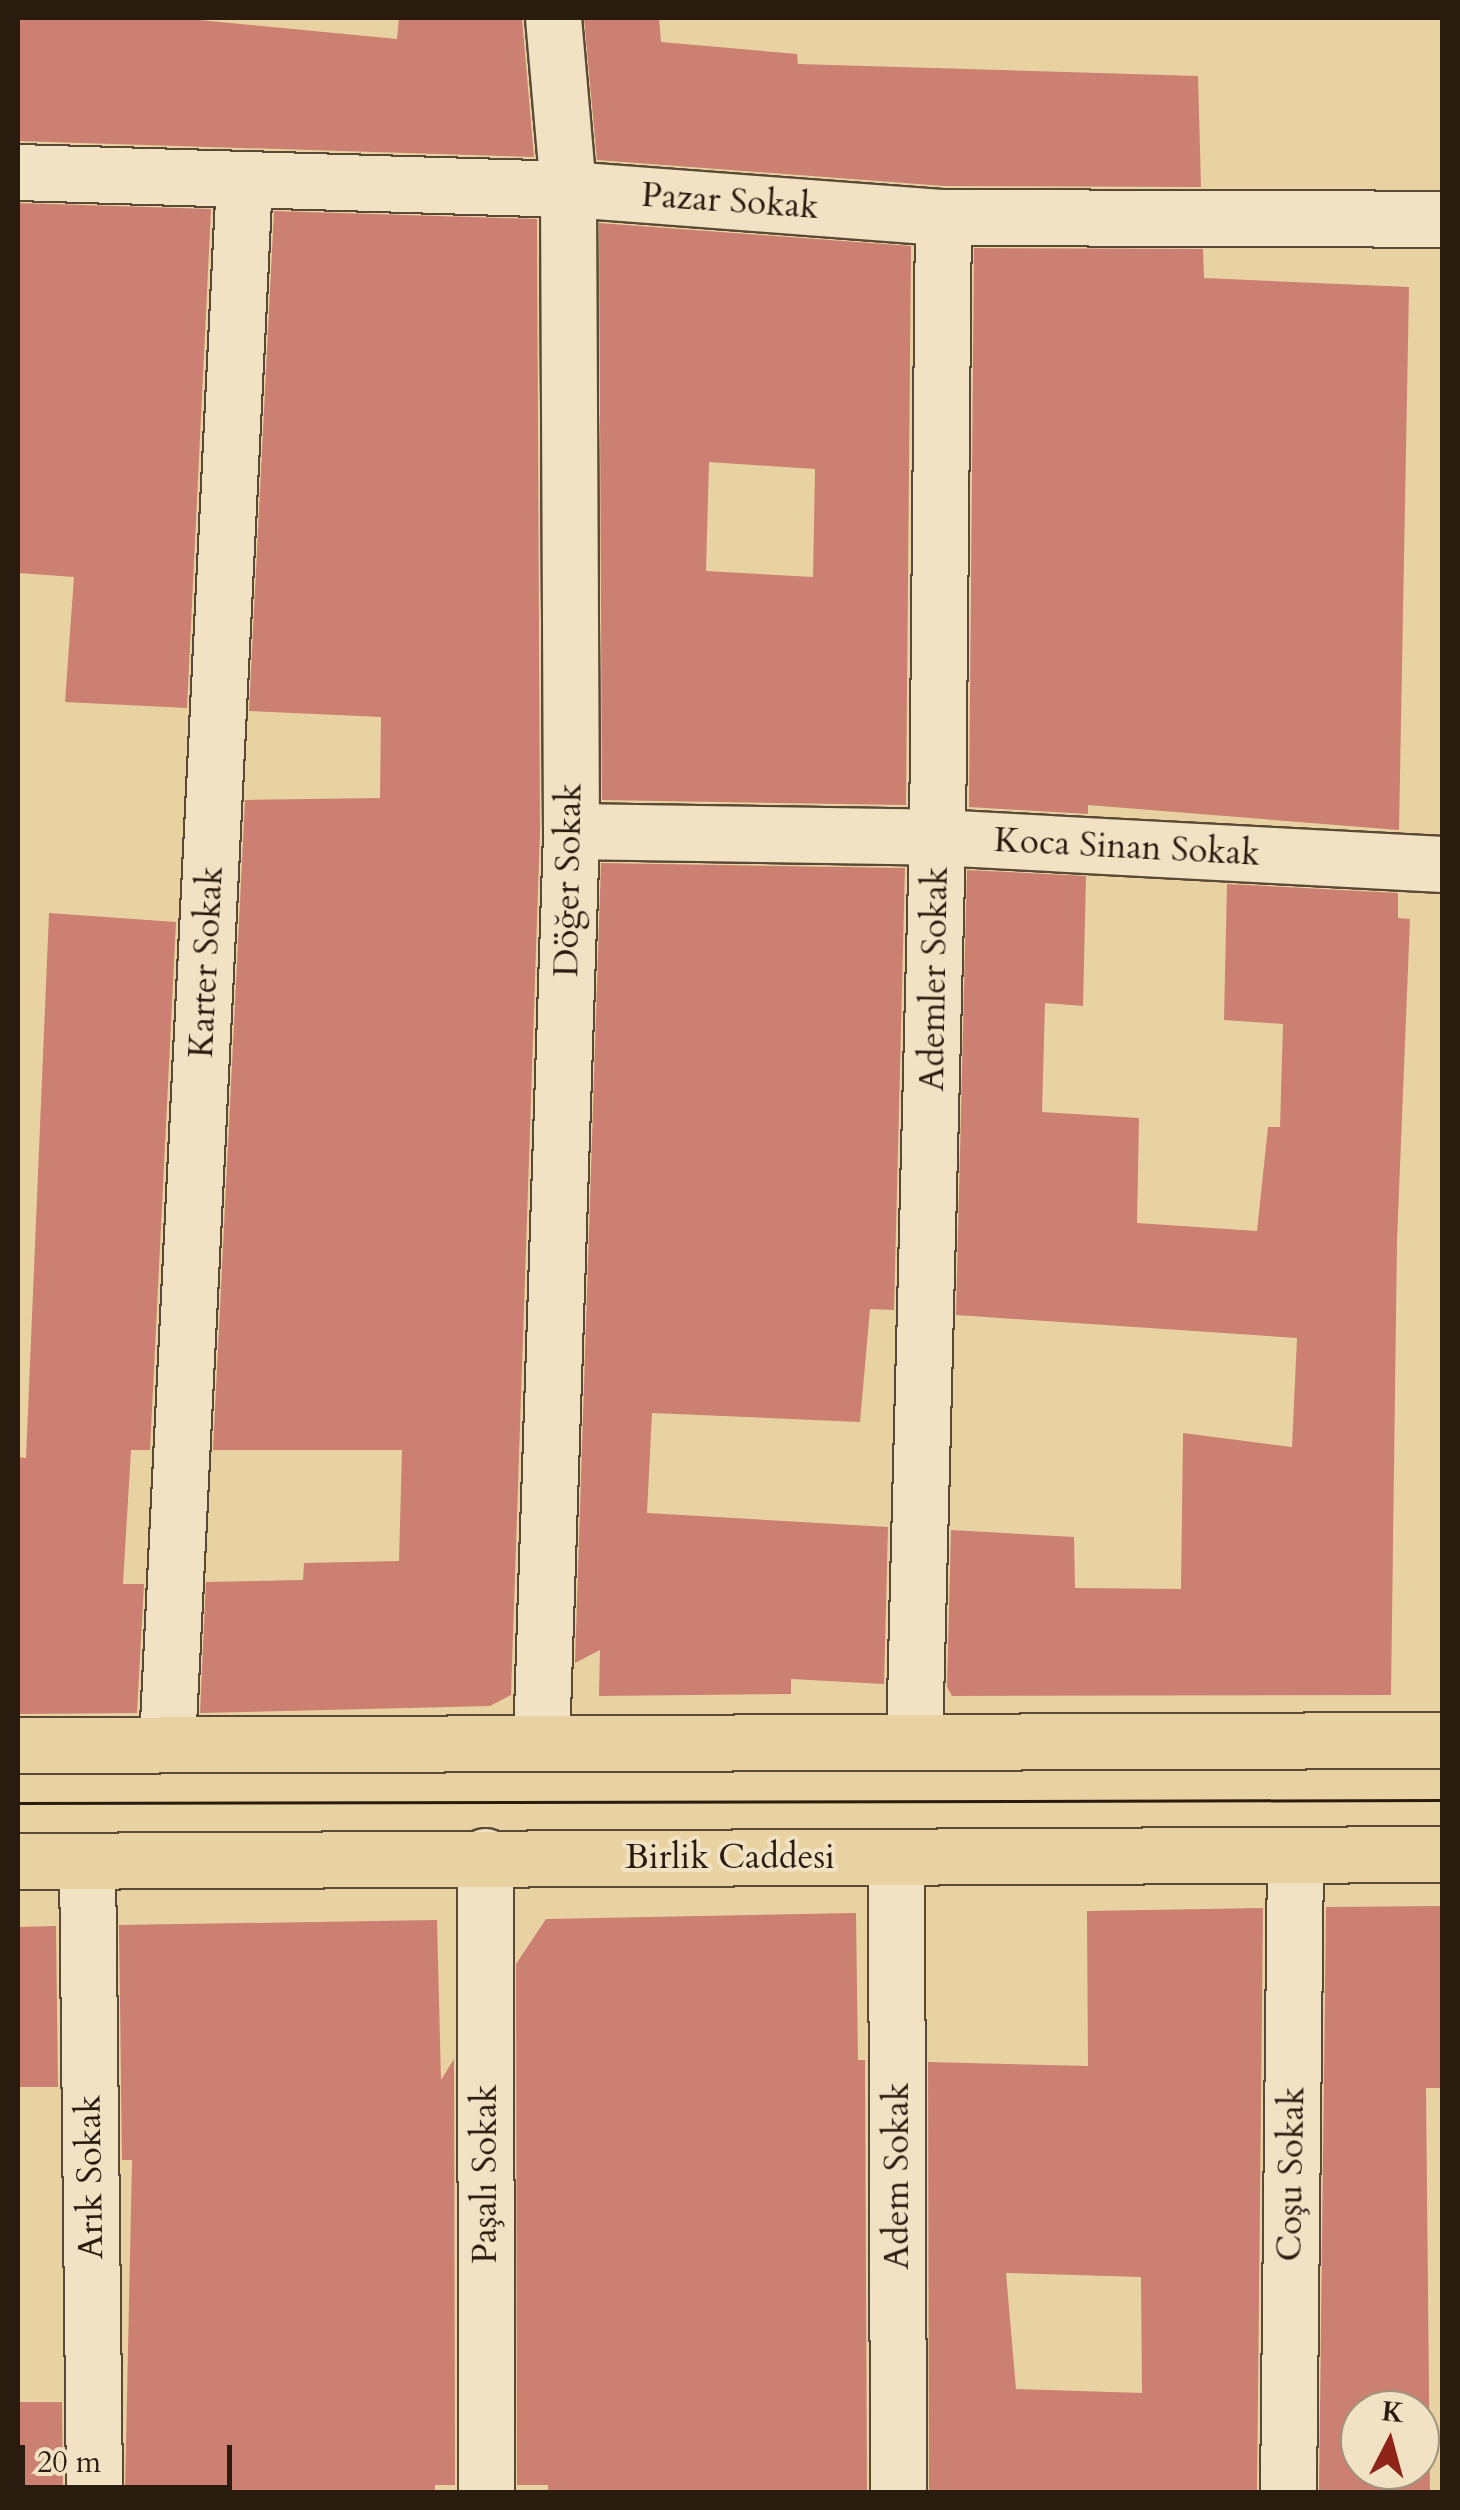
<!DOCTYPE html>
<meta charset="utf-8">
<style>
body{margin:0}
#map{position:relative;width:1460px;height:2510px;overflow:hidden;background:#e8d2a2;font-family:Cardo,serif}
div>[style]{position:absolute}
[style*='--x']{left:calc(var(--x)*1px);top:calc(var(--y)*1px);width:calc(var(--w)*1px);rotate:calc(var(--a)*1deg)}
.building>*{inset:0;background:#cb8071}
.roads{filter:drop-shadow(2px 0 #5a4934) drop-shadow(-2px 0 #5a4934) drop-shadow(0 2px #5a4934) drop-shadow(0 -2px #5a4934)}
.minor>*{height:55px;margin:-27.5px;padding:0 27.5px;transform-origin:27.5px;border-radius:27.5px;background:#f0e2c3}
.major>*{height:55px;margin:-27.5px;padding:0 27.5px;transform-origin:27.5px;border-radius:27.5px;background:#e8d2a2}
.tram>*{height:2.5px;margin:-1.25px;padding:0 1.25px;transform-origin:1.25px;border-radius:1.25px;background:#2a1b0f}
span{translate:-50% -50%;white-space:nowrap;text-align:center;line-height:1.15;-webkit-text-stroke:8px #f0e2c3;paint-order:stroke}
.street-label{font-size:35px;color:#2a1b0f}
.frame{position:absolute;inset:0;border:20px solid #2a1b0f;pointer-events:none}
.north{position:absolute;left:1340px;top:2390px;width:100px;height:100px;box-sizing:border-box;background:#f0e2c3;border:2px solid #a1927b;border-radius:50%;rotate:6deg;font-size:28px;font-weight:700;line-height:40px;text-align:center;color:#2a1b0f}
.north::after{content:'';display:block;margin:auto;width:35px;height:45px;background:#8f2418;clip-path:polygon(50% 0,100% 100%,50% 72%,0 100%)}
.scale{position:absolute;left:20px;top:2445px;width:212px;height:45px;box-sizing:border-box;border:5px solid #2a1b0f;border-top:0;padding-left:12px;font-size:30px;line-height:35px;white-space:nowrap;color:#2a1b0f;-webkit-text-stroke:8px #f0e2c3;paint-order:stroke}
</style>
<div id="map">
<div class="building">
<div style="clip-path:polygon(18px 18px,179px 18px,397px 39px,399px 18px,522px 18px,534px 157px,18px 141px)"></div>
<div style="clip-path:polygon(584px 18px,659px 18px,661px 42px,797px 54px,798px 64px,1198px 76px,1201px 187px,944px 186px,597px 160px)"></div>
<div style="clip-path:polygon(18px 203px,211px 209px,187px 708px,65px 702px,74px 577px,18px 573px)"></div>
<div style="clip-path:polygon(274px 211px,537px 219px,540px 831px,511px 1695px,490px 1706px,200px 1713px,206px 1582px,303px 1580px,304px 1563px,399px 1561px,402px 1450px,213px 1450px,245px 800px,380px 798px,381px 717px,249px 711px)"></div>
<div style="clip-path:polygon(evenodd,599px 223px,911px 246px,906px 805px,602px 800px,599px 223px,709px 462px,815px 469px,813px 577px,706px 571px,709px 462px)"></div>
<div style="clip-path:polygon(974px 248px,1203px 249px,1204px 278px,1409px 287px,1399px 830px,1088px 805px,1088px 814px,969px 807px)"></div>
<div style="clip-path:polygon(601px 863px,905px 868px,894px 1310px,870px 1309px,860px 1422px,652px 1413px,647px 1513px,888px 1527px,884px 1684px,791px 1679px,791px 1694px,599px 1696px,600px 1650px,575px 1663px)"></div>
<div style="clip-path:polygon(967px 870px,1086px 876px,1083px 1006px,1045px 1003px,1042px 1112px,1139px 1118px,1137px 1223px,1257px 1231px,1268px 1127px,1280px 1127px,1283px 1024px,1224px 1020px,1227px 884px,1398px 893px,1398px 918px,1410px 919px,1397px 1241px,1391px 1695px,952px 1696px,947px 1687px,951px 1530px,1074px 1537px,1075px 1588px,1181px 1589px,1183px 1433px,1292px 1447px,1297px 1338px,956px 1315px)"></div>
<div style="clip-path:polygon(49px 913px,176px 922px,150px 1450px,131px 1450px,123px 1584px,144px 1584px,137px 1713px,18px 1714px,18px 1457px,26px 1458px)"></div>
<div style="clip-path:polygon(evenodd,1442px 1906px,1442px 2088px,1426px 2088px,1430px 2492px,1319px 2492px,1326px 1907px,1442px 1906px,1360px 2410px,1420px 2410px,1420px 2470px,1360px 2470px,1360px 2410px)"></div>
<div style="clip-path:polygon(evenodd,1263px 1908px,1257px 2492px,929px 2492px,928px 2062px,1088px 2066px,1087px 1911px,1263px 1908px,1006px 2273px,1141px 2277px,1142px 2393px,1016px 2389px,1006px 2273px)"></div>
<div style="clip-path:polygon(856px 1913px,858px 2060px,865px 2060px,867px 2492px,548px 2492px,548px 2485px,517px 2485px,516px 1964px,546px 1919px)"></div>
<div style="clip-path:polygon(437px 1920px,441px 2080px,454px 2059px,455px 2485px,435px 2485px,435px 2492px,125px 2492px,132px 2160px,122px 2160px,119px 1925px)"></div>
<div style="clip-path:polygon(56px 1926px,58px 2087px,18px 2087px,18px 1927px)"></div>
<div style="clip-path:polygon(18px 2402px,62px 2402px,63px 2492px,18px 2492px)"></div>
</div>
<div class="roads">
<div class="minor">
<div style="--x:18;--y:172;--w:550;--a:1.77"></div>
<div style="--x:568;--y:189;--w:376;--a:4.3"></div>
<div style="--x:943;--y:217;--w:499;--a:0.2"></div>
<div style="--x:571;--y:831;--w:366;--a:0.9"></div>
<div style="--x:937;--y:837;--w:506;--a:3.06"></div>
<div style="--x:914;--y:1740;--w:903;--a:-88.54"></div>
<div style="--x:937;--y:837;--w:620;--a:-89.45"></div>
<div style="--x:541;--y:1742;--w:911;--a:-88.11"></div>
<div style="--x:571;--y:831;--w:642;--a:-90.27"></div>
<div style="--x:568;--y:189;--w:172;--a:-95"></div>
<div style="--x:167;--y:1743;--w:1565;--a:-87.18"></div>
<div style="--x:485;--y:1856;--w:636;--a:89.91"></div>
<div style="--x:896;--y:1859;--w:633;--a:89.82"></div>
<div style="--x:87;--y:1861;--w:631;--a:89.36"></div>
<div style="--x:1288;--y:2492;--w:636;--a:-89.37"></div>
</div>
<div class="major">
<div style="--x:18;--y:1745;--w:1424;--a:-0.2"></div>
<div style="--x:18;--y:1861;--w:1424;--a:-0.28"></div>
</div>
</div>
<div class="tram">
<div style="--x:18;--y:1803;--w:1424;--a:-0.12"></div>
</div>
<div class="street-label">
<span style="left:730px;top:201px;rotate:4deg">Pazar Sokak</span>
<span style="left:1127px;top:847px;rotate:3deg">Koca Sinan Sokak</span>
<span style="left:568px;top:880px;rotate:-89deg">Döğer Sokak</span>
<span style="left:206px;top:962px;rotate:-87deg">Karter Sokak</span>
<span style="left:934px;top:979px;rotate:-89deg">Ademler Sokak</span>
<span style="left:730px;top:1857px">Birlik Caddesi</span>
<span style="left:485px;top:2174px;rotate:-90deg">Paşalı Sokak</span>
<span style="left:1291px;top:2174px;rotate:-89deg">Coşu Sokak</span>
<span style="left:897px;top:2176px;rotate:-90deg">Adem Sokak</span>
<span style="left:90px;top:2177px;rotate:-91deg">Arık Sokak</span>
</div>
<div class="frame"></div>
<div class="north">K</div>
<div class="scale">20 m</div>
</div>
